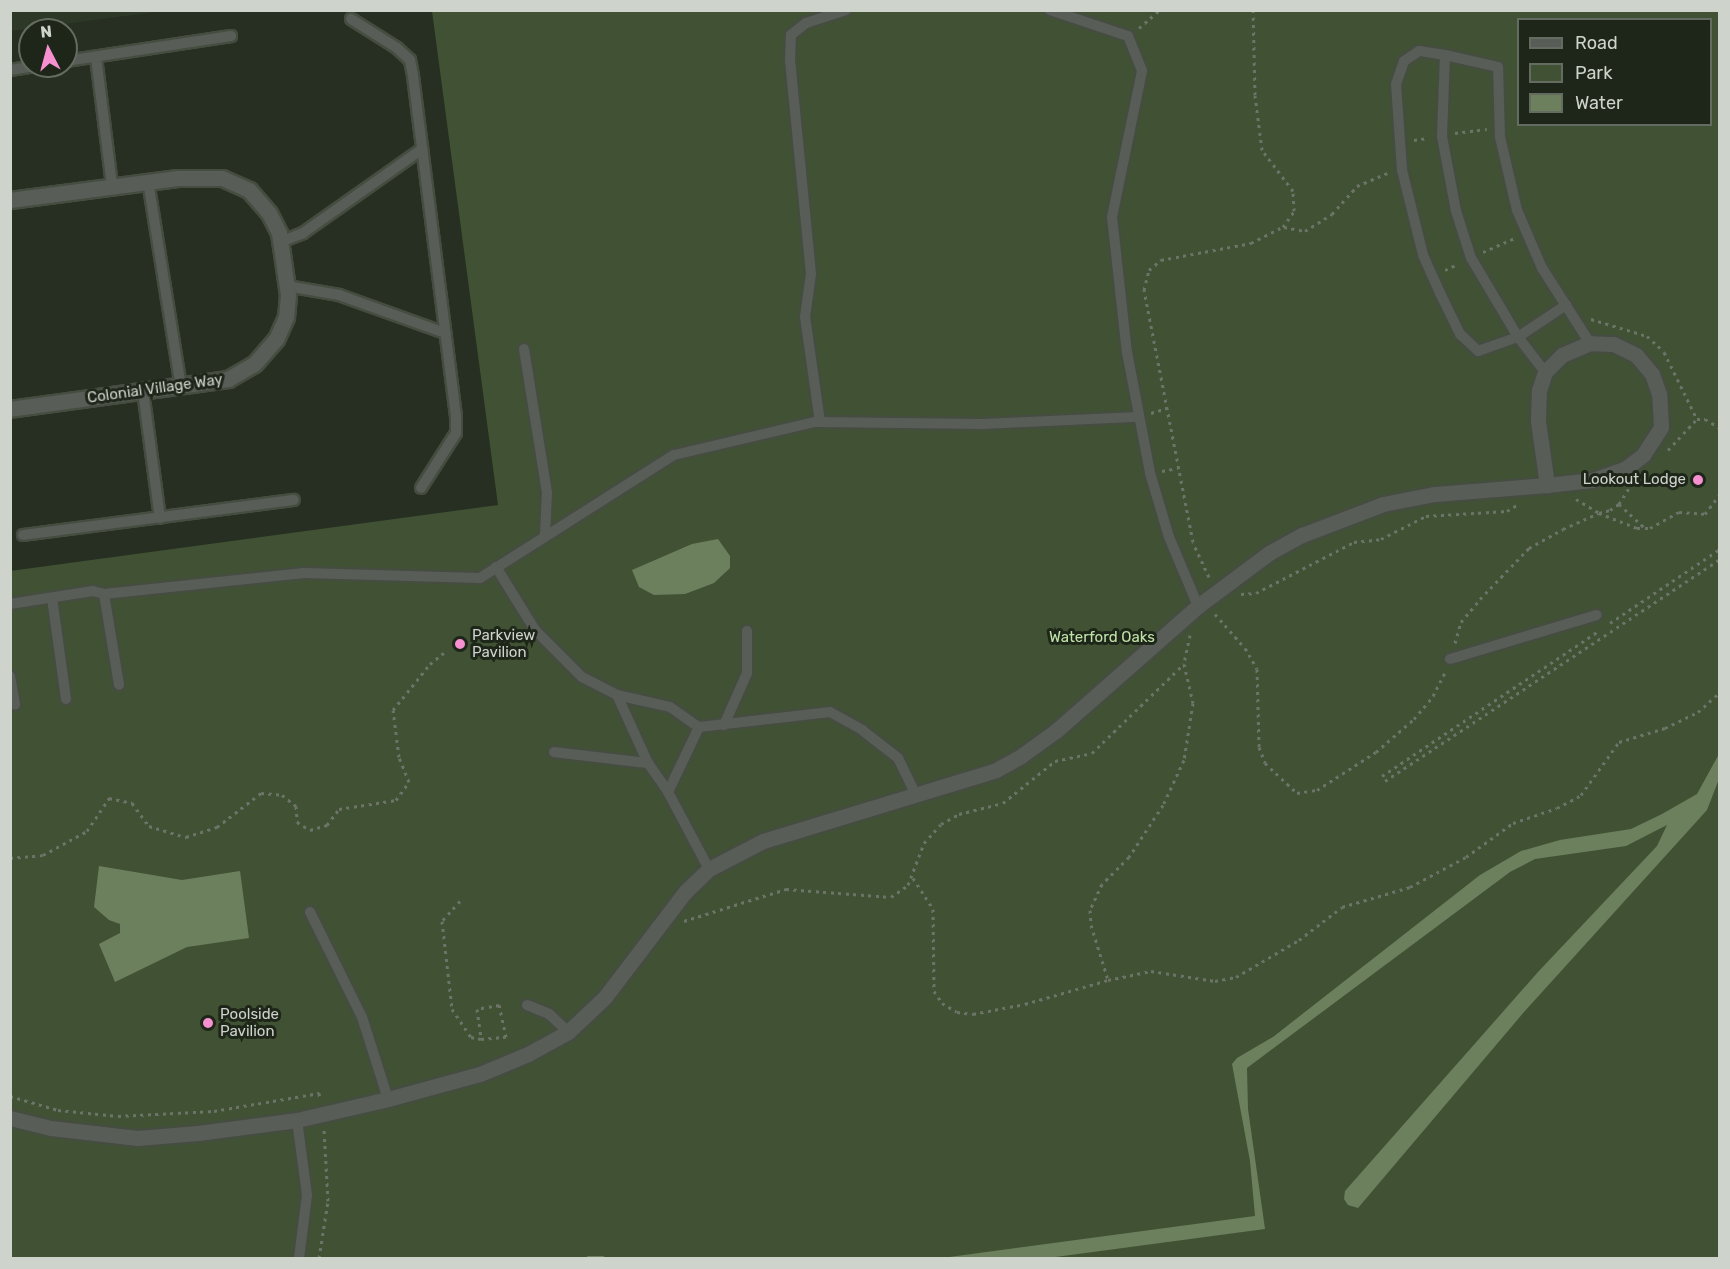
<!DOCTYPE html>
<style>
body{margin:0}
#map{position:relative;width:1730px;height:1269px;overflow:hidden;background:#272f22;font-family:Rubik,sans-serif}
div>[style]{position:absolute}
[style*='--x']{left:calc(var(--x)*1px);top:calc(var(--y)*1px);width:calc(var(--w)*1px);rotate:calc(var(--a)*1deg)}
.built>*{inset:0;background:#2d3826}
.green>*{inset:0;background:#405233}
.water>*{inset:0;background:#6c805e}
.stream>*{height:5px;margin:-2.5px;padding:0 2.5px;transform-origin:2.5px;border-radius:2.5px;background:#6c805e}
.path>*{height:3px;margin-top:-1.5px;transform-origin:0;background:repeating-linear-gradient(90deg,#6c7368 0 3px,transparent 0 7.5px)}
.roads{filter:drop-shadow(2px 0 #454d40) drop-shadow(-2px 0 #454d40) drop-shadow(0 2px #454d40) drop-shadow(0 -2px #454d40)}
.service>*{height:10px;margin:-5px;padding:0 5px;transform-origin:5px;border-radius:5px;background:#595d57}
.minor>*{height:15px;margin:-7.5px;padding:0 7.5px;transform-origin:7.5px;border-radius:7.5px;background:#595d57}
.dots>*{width:16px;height:16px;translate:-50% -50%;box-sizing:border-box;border:3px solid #1e2519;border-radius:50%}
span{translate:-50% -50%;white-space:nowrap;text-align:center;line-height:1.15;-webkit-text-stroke:6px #1e2519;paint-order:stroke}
.street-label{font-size:15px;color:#ced3cb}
.poi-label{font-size:15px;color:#ced3cb}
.right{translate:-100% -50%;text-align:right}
.left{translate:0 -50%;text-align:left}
.park-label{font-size:15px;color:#c0e3a8}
.frame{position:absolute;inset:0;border:12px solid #ced3cb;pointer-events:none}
.legend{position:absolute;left:1517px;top:18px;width:195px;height:108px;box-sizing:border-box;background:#1e2519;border:2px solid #646b60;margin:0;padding:8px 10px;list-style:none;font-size:18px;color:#ced3cb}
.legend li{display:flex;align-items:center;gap:12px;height:30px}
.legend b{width:30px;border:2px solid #646b60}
.north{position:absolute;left:18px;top:18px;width:60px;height:60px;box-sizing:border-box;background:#1e2519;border:2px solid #646b60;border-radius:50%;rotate:354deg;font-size:16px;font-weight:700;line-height:24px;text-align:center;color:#ced3cb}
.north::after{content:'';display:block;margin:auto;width:21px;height:27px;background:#f690d0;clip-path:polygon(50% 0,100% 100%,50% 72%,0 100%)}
</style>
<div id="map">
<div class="built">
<div style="clip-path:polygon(11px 10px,163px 10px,163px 11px,11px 31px)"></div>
</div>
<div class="green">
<div style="clip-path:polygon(evenodd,432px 11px,1719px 11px,1719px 1258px,11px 1258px,10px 571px,498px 505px,432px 11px,1518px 20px,1710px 20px,1710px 124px,1518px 124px,1518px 20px)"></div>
</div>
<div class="water">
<div style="clip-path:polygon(718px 539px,730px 556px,730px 568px,714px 583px,685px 594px,654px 595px,639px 587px,632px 570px,692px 544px)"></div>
<div style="clip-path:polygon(1719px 754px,1719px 779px,1707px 810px,1524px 1012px,1358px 1208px,1348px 1205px,1344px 1199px,1345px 1191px,1538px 972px,1657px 846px,1667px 825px,1626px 846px,1535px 859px,1510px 872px,1247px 1068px,1248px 1109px,1265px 1229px,1048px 1258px,942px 1258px,1255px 1216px,1250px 1161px,1232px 1064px,1237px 1058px,1273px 1037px,1480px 875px,1521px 851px,1560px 840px,1631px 829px,1662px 814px,1697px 794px)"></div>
<div style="clip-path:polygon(99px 866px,182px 880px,240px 871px,249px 938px,187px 947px,115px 982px,99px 944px,120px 933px,120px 924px,109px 920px,94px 907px)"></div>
</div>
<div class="stream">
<div style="--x:588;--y:1258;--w:14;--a:0"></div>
</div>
<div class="path">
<div style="--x:1139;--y:28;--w:28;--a:-41"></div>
<div style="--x:1455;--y:133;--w:32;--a:-7"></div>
<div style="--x:1414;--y:140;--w:14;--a:-8"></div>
<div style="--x:1284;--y:227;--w:21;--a:11"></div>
<div style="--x:1305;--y:231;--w:32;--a:-32"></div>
<div style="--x:1332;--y:214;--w:38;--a:-48"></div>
<div style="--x:1357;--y:186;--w:34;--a:-23"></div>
<div style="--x:1483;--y:252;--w:35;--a:-24"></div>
<div style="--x:1445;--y:270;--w:14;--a:-25"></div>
<div style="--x:1591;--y:319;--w:59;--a:16.9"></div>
<div style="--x:1647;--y:336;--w:23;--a:43"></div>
<div style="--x:1664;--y:352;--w:75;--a:63.8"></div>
<div style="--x:1151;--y:413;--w:17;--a:-17"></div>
<div style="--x:1668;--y:450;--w:42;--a:-46.9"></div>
<div style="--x:1697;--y:419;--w:8;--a:0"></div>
<div style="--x:1705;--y:419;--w:17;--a:31"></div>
<div style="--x:1162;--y:471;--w:16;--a:-11"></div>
<div style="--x:1576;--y:499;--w:27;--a:31"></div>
<div style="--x:1599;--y:513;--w:11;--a:-15"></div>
<div style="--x:1610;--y:510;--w:11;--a:-34"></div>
<div style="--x:1619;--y:504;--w:22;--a:-58"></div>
<div style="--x:1619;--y:504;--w:34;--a:43"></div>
<div style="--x:1209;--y:577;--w:38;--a:-115"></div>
<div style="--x:1193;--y:542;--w:257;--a:-101"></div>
<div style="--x:1144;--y:290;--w:21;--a:-76"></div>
<div style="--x:1149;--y:270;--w:16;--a:-40"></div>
<div style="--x:1161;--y:260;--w:92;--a:-10.7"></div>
<div style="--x:1251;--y:243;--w:36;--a:-27"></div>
<div style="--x:1283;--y:227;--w:19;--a:-55"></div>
<div style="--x:1294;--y:211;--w:20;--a:-93"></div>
<div style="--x:1293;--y:191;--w:51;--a:-127.1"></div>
<div style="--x:1262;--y:150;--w:55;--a:-97.3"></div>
<div style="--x:1255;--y:95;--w:85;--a:-91.3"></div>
<div style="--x:1241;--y:594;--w:15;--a:-4"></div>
<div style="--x:1256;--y:593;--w:110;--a:-27.5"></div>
<div style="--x:1354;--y:542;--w:27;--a:-6"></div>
<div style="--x:1381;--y:539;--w:51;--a:-27.1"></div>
<div style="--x:1426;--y:516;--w:81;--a:-3.5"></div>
<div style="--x:1507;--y:511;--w:12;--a:-31"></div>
<div style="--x:1215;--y:614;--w:45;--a:48.6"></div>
<div style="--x:1245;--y:648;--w:24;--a:60"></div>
<div style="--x:1257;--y:669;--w:78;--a:88.5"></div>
<div style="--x:1259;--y:747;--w:17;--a:69"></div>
<div style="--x:1265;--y:763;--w:44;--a:43.2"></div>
<div style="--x:1297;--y:793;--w:20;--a:-9"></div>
<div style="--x:1317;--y:790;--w:70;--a:-32.8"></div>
<div style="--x:1376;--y:752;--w:50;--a:-41"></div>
<div style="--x:1414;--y:719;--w:30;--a:-50"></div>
<div style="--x:1433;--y:696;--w:27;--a:-63"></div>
<div style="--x:1610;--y:623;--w:133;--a:-33.9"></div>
<div style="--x:1190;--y:635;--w:30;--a:102"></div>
<div style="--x:1184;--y:664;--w:40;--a:77"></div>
<div style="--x:1193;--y:703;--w:58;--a:99"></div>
<div style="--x:1184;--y:760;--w:50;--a:115"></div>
<div style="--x:1163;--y:805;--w:62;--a:123.2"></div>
<div style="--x:1129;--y:857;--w:38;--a:135"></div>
<div style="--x:1102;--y:884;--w:29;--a:115"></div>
<div style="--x:1090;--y:910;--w:15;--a:86"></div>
<div style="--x:1091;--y:925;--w:58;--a:72.8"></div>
<div style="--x:1108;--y:980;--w:44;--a:-11.8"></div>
<div style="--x:1151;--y:971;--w:65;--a:8.9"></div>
<div style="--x:1215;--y:981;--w:21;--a:-11"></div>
<div style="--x:1236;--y:977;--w:73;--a:-30.4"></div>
<div style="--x:1299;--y:940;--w:54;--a:-37.5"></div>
<div style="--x:1342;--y:907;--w:71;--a:-16.4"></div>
<div style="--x:1410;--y:887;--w:64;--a:-28.2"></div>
<div style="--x:1466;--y:857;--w:58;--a:-35.9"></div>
<div style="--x:1513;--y:823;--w:46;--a:-18.8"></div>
<div style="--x:1557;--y:808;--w:27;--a:-28"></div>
<div style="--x:1581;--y:795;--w:65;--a:-54.4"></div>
<div style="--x:1619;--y:742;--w:48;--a:-16.9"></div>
<div style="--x:1665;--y:728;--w:37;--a:-26"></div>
<div style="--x:1698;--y:712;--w:30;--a:-42"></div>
<div style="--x:1455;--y:643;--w:22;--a:-74"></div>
<div style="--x:1461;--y:622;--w:30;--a:-50"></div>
<div style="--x:1480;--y:599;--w:71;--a:-46.1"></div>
<div style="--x:1529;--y:548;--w:39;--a:-29"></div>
<div style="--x:1563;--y:529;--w:39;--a:-24"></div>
<div style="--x:1599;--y:513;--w:41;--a:21.5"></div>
<div style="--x:1637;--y:528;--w:13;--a:0"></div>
<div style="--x:1650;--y:528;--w:33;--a:-29"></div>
<div style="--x:1679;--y:512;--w:26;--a:4"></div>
<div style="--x:1705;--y:514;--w:25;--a:-53"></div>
<div style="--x:1382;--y:776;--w:262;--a:-33.8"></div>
<div style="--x:1385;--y:781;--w:402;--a:-33.5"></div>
<div style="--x:10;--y:858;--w:33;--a:-5"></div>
<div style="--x:43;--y:855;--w:50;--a:-28.6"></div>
<div style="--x:87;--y:831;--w:40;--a:-56"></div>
<div style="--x:109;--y:798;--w:24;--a:12"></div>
<div style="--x:132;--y:803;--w:29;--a:54"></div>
<div style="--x:149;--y:826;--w:39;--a:17"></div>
<div style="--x:186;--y:837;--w:33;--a:-18"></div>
<div style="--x:217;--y:827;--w:56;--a:-37.7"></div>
<div style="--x:261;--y:793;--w:21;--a:5"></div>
<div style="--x:282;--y:795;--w:18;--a:38"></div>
<div style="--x:296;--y:806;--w:16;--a:86"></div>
<div style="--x:297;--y:822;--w:15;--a:32"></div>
<div style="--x:310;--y:830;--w:18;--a:-16"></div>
<div style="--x:327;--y:825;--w:20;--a:-53"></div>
<div style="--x:339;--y:809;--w:58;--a:-9"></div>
<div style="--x:396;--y:800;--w:22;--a:-54"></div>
<div style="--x:409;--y:782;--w:27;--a:-112"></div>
<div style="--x:399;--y:757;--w:47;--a:-97.3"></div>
<div style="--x:393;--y:710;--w:59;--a:-51.2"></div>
<div style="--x:430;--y:664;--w:22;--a:-39"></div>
<div style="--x:913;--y:878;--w:37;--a:57"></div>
<div style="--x:933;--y:909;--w:82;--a:89.3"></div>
<div style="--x:934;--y:991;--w:14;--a:56"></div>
<div style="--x:942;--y:1003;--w:17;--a:31"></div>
<div style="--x:957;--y:1012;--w:16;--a:7"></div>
<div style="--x:973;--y:1014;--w:53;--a:-10.9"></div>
<div style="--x:1025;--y:1004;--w:86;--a:-16.1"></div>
<div style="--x:460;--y:901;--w:27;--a:132"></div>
<div style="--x:442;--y:921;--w:89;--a:83.5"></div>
<div style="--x:452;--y:1009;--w:34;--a:56"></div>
<div style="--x:471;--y:1037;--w:10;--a:11"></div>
<div style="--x:481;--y:1039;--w:25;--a:-5"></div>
<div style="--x:506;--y:1037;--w:33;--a:-102"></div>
<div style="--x:499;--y:1005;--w:22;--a:170"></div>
<div style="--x:477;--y:1009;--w:30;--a:82"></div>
<div style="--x:684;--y:921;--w:107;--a:-17.4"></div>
<div style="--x:786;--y:889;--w:105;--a:4.4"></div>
<div style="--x:891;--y:897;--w:21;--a:-35"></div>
<div style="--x:908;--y:885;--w:45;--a:-69.1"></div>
<div style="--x:924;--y:843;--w:25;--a:-48"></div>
<div style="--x:941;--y:824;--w:21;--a:-29"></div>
<div style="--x:959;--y:814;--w:45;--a:-14"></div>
<div style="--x:1003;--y:803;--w:67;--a:-38.9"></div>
<div style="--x:1055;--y:761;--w:38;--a:-12"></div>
<div style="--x:1092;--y:753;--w:128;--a:-44.1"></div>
<div style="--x:10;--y:1096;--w:50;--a:16.3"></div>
<div style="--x:58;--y:1110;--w:60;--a:5.7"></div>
<div style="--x:118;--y:1116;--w:96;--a:-3"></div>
<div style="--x:214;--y:1111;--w:107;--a:-9.7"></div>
<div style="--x:319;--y:1093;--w:6;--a:81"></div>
<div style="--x:319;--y:1258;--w:58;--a:-81"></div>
<div style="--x:328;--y:1201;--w:72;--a:-93.2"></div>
</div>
<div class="roads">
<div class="service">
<div style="--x:1050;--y:10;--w:82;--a:18.4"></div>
<div style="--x:1128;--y:36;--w:38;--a:68"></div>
<div style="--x:1142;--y:71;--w:149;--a:101.6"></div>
<div style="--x:1112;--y:217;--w:136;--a:83.7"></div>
<div style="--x:1127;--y:352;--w:123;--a:79.2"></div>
<div style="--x:1150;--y:473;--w:67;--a:73.5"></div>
<div style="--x:1169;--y:537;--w:75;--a:67.2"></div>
<div style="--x:351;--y:19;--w:54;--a:32.2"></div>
<div style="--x:397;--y:48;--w:18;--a:43"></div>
<div style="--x:410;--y:60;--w:16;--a:79"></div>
<div style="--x:413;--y:76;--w:342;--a:82.8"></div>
<div style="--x:456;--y:415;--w:18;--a:90"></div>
<div style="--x:456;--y:433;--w:65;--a:122.5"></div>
<div style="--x:1445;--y:55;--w:26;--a:-171"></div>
<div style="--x:1419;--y:51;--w:18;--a:146"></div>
<div style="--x:1404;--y:61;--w:24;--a:109"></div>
<div style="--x:1396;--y:84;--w:86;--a:86"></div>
<div style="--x:1402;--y:170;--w:88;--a:76.1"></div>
<div style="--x:1423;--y:255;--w:42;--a:65.9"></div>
<div style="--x:1440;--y:293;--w:46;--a:64"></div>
<div style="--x:1460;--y:334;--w:25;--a:43"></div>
<div style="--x:1478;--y:351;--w:42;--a:-19.3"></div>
<div style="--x:1518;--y:337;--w:58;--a:-33.7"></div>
<div style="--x:96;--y:57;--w:129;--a:82.9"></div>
<div style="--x:66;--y:61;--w:167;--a:-8.6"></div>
<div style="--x:10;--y:70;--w:24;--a:-9"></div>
<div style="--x:148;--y:181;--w:208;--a:80.9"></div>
<div style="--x:280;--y:242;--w:25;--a:-21"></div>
<div style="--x:303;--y:233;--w:146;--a:-35.2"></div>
<div style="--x:287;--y:286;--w:53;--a:9.8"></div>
<div style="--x:339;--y:295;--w:113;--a:19.7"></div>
<div style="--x:524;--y:349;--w:145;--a:80.9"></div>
<div style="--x:547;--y:492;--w:43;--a:92.7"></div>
<div style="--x:1545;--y:372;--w:44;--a:-127.6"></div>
<div style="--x:1518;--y:337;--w:92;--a:-120.7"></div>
<div style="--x:1471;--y:258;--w:49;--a:-107.7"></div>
<div style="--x:1456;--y:211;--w:76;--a:-100.6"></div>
<div style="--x:1442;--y:136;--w:81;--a:-87.9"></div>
<div style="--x:1445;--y:55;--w:54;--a:12.8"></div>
<div style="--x:1498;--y:67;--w:70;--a:88.4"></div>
<div style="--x:1500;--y:137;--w:75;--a:76.9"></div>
<div style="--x:1517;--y:210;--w:63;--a:66.7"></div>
<div style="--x:1542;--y:268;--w:89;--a:57.4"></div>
<div style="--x:143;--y:391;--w:128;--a:82.4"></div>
<div style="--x:820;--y:422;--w:106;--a:-98.1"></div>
<div style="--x:805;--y:317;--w:43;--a:-82.1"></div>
<div style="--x:811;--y:274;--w:214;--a:-95.6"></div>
<div style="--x:790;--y:61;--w:26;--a:-88"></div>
<div style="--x:791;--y:35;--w:19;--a:-39"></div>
<div style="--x:806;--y:23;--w:42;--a:-18"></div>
<div style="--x:23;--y:535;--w:273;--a:-7.4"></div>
<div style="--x:496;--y:567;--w:74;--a:58.2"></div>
<div style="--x:535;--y:630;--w:66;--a:45"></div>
<div style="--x:582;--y:677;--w:39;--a:27"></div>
<div style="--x:617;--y:695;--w:54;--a:12.8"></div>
<div style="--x:670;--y:707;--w:35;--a:35"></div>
<div style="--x:699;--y:727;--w:72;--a:115.5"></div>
<div style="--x:668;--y:792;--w:87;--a:62"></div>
<div style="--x:104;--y:594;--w:201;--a:-6"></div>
<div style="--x:304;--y:573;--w:176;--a:1.6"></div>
<div style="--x:480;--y:578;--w:230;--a:-32.4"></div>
<div style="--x:674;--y:455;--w:145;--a:-13.2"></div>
<div style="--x:815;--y:422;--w:167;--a:0.7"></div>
<div style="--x:982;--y:424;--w:157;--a:-2.6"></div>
<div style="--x:52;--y:598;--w:102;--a:82.1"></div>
<div style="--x:10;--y:604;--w:84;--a:-8.9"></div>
<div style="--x:93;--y:591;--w:11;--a:15"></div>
<div style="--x:104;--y:594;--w:92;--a:80.6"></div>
<div style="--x:1450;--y:659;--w:153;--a:-16.7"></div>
<div style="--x:10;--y:676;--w:29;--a:80"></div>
<div style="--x:617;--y:695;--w:75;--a:65.5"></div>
<div style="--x:648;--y:763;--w:35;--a:55"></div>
<div style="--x:724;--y:725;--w:57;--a:-66.1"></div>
<div style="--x:747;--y:673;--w:42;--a:-90"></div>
<div style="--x:699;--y:727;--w:132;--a:-6.5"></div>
<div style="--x:830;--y:712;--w:37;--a:29"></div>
<div style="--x:862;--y:730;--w:46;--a:37.9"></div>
<div style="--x:898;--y:758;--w:41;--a:64.1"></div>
<div style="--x:554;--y:752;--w:95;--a:6.7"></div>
<div style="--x:310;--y:912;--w:117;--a:63.7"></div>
<div style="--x:362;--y:1017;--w:86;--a:72.4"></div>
<div style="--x:527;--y:1005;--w:24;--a:22"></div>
<div style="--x:549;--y:1014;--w:26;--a:43"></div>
<div style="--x:297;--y:1120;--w:76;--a:82.4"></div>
<div style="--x:307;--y:1195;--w:64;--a:97.2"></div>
</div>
<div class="minor">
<div style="--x:10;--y:200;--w:169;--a:-7.5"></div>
<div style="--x:178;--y:178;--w:44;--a:0"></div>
<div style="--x:222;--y:178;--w:30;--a:24"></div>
<div style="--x:249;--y:190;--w:30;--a:49"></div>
<div style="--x:269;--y:213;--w:22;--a:63"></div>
<div style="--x:279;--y:233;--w:63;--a:81.7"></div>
<div style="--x:288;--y:295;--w:22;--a:95"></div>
<div style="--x:286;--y:317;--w:24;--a:114"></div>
<div style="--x:276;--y:339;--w:33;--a:131"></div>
<div style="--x:254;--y:364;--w:30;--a:150"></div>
<div style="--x:228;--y:379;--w:220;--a:172.2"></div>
<div style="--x:10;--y:1118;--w:42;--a:13.7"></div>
<div style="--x:51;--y:1128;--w:87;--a:6.6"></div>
<div style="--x:137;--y:1138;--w:61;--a:-4.7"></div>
<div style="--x:198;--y:1133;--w:100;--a:-7.5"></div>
<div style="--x:297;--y:1120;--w:93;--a:-13"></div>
<div style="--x:388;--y:1099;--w:95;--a:-15.2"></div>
<div style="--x:480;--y:1074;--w:52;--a:-22.6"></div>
<div style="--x:528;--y:1054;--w:46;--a:-28.8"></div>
<div style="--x:568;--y:1032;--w:51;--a:-43.4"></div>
<div style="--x:605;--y:997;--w:132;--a:-52.7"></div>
<div style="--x:685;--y:892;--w:33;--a:-44"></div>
<div style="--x:709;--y:869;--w:61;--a:-27.4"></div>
<div style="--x:763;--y:841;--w:244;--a:-16.9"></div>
<div style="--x:996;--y:770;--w:29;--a:-29"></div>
<div style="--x:1021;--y:756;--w:44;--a:-35.8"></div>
<div style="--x:1057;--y:730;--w:188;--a:-41.3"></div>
<div style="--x:1198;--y:606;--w:89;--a:-36.7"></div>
<div style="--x:1269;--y:553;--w:38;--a:-29"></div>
<div style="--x:1302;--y:535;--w:87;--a:-20.9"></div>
<div style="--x:1383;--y:504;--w:53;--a:-10.9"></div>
<div style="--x:1435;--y:494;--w:112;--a:-4.6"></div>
<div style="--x:1547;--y:485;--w:45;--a:-6.3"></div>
<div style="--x:1592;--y:480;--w:36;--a:-19"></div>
<div style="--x:1626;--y:468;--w:21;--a:-37"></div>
<div style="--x:1643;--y:455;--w:33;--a:-57"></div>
<div style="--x:1661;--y:427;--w:33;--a:-93"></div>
<div style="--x:1659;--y:394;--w:21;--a:-109"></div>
<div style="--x:1652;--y:374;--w:25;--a:-130"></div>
<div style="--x:1636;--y:355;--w:25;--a:-154"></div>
<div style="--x:1613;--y:344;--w:23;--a:-178"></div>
<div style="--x:1590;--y:343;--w:30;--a:157"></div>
<div style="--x:1562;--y:355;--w:24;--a:135"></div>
<div style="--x:1545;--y:372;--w:19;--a:108"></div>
<div style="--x:1539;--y:390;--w:31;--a:92"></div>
<div style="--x:1538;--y:421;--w:65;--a:82"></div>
</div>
</div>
<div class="dots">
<div style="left:1698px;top:480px;background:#f690d0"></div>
<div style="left:460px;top:644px;background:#f690d0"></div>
<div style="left:208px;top:1023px;background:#f690d0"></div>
</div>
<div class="street-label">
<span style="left:155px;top:389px;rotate:-8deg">Colonial Village Way</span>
</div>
<div class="poi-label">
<span class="right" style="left:1686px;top:480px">Lookout Lodge</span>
<span class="left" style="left:472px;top:644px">Parkview<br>Pavilion</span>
<span class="left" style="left:220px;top:1023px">Poolside<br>Pavilion</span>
</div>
<div class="park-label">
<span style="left:1102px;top:638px">Waterford Oaks</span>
</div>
<div class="frame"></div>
<ul class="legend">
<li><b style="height:8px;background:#595d57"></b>Road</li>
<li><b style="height:16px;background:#405233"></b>Park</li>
<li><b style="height:16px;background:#6c805e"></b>Water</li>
</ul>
<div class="north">N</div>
</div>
